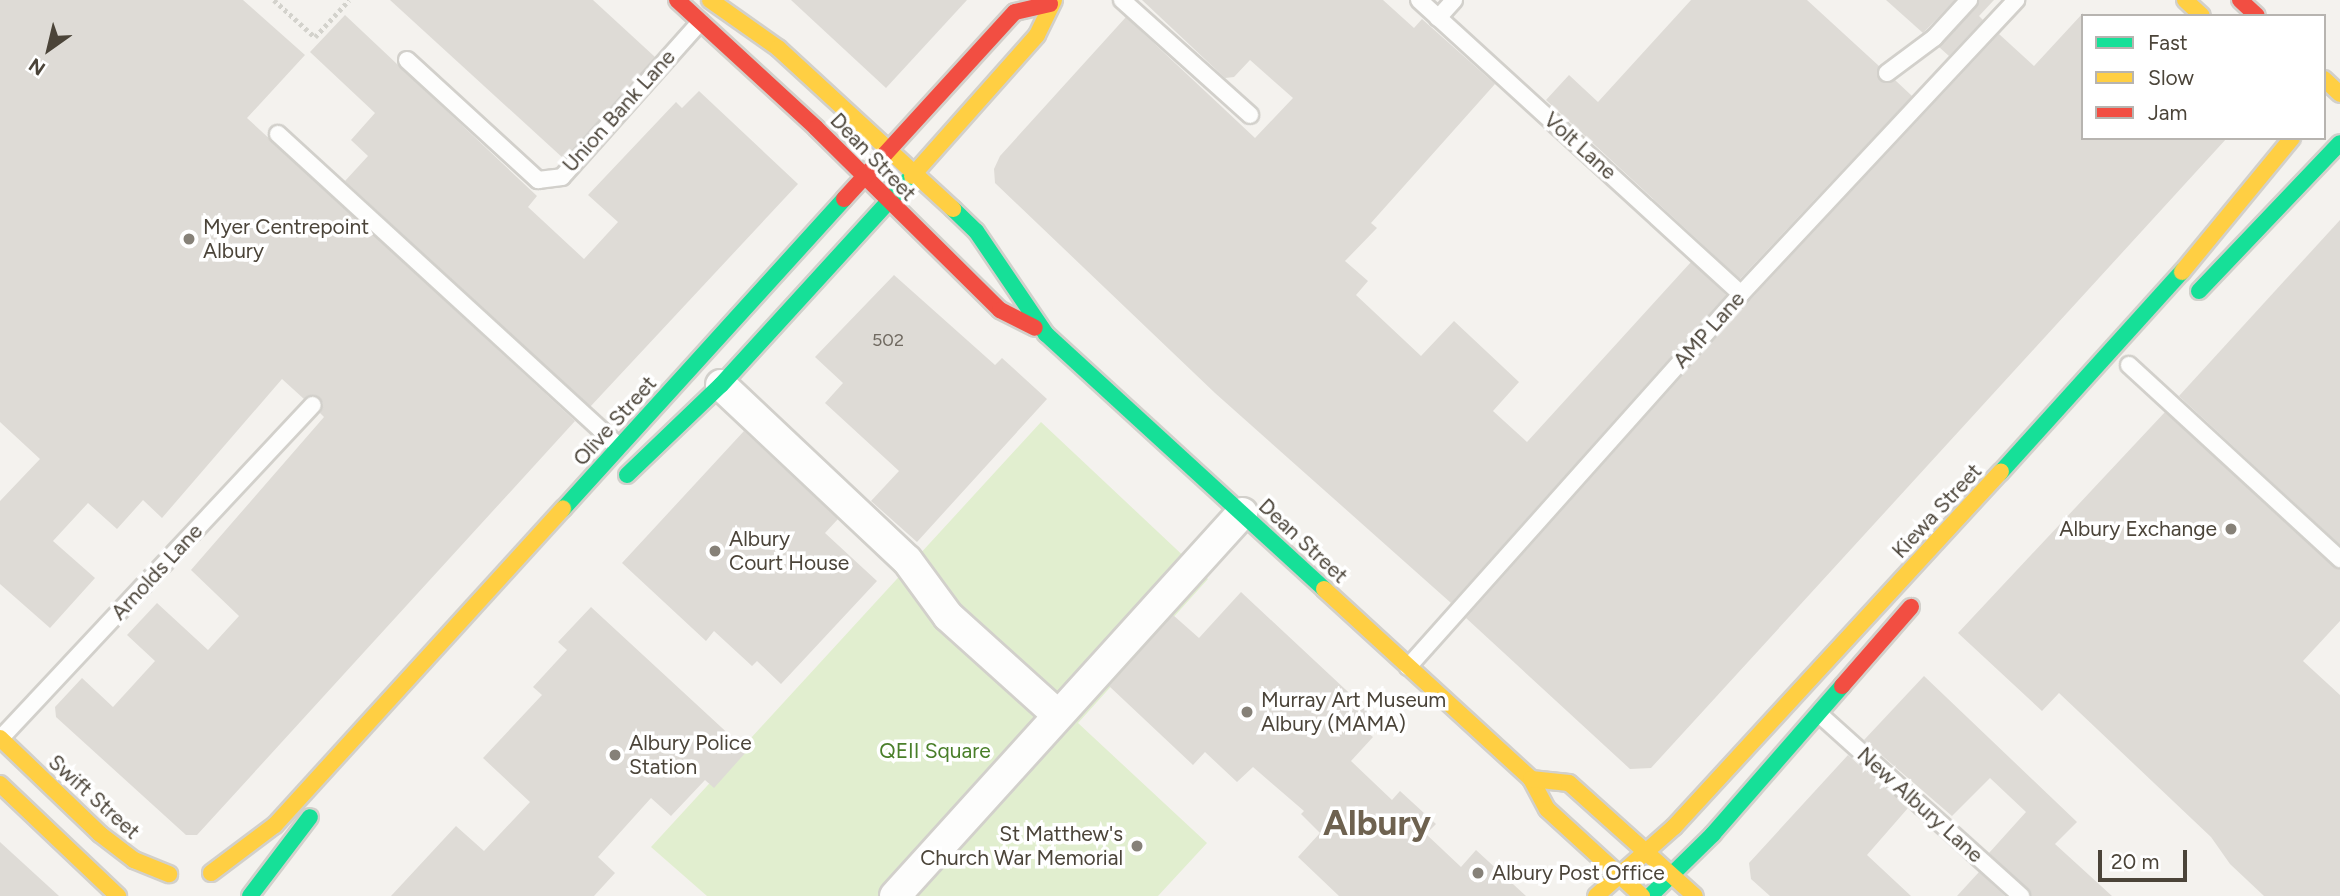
<!DOCTYPE html>
<style>
body{margin:0}
#map{position:relative;width:2340px;height:896px;overflow:hidden;background:#f4f2ee;font-family:Figtree,sans-serif}
div>[style]{position:absolute}
[style*='--x']{left:calc(var(--x)*1px);top:calc(var(--y)*1px);width:calc(var(--w)*1px);rotate:calc(var(--a)*1deg)}
.green>*{inset:0;background:#e1eecf}
.building>*{inset:0;background:#dedbd6}
.path>*{height:4.5px;margin-top:-2.25px;transform-origin:0;background:repeating-linear-gradient(90deg,#d3d2cc 0 3.5px,transparent 0 7px)}
.roads{filter:drop-shadow(2px 0 #d2d0cb) drop-shadow(-2px 0 #d2d0cb) drop-shadow(0 2px #d2d0cb) drop-shadow(0 -2px #d2d0cb)}
.lane>*{height:16px;margin:-8px;padding:0 8px;transform-origin:8px;border-radius:8px;background:#fdfdfc}
.street>*{height:30px;margin:-15px;padding:0 15px;transform-origin:15px;border-radius:15px;background:#fdfdfc}
.fast>*{height:16px;margin:-8px;padding:0 8px;transform-origin:8px;border-radius:8px;background:#16e098}
.slow>*{height:16px;margin:-8px;padding:0 8px;transform-origin:8px;border-radius:8px;background:#ffcf43}
.jam>*{height:16px;margin:-8px;padding:0 8px;transform-origin:8px;border-radius:8px;background:#f24e42}
.dots>*{width:19px;height:19px;translate:-50% -50%;box-sizing:border-box;border:4px solid #fff;border-radius:50%}
span{translate:-50% -50%;white-space:nowrap;text-align:center;line-height:1.15;-webkit-text-stroke:7px #fff;paint-order:stroke}
.number-label{font-size:18px;color:#706a61}
.number-label span{-webkit-text-stroke-width:0}
.street-label{font-size:21px;color:#4b4439}
.poi-label{font-size:21px;color:#4b4439}
.left{translate:0 -50%;text-align:left}
.right{translate:-100% -50%;text-align:right}
.park-label{font-size:21px;color:#4a7f2a}
.town-label{font-size:35px;color:#6e6250;font-weight:700}
.legend{position:absolute;left:2081px;top:14px;width:245px;height:126px;box-sizing:border-box;background:#fff;border:2px solid #b7b4b0;margin:0;padding:9px 12px;list-style:none;font-size:21px;color:#4b4439}
.legend li{display:flex;align-items:center;gap:14px;height:35px}
.legend b{width:35px;border:2px solid #b7b4b0}
.north{position:absolute;left:14px;top:14px;width:70px;height:70px;-webkit-text-stroke:5px #fff;paint-order:stroke;rotate:214deg;font-size:19px;font-weight:700;line-height:28px;text-align:center;color:#4b4439}
.north::after{content:'';display:block;margin:auto;width:24px;height:32px;background:#4b4439;clip-path:polygon(50% 0,100% 100%,50% 72%,0 100%)}
.scale{position:absolute;left:2098px;top:850px;width:89px;height:32px;box-sizing:border-box;border:4px solid #4b4439;border-top:0;padding-left:9px;font-size:21px;line-height:24px;white-space:nowrap;color:#4b4439;-webkit-text-stroke:5px #fff;paint-order:stroke}
</style>
<div id="map">
<div class="green">
<div style="clip-path:polygon(1041px 422px,1208px 579px,1078px 723px,1207px 843px,1158px 896px,707px 896px,651px 847px)"></div>
</div>
<div class="building">
<div style="clip-path:polygon(0 0,243px 0,305px 55px,247px 118px,575px 421px,197px 835px,186px 835px,56px 717px,55px 707px,82px 678px,113px 707px,155px 661px,127px 635px,157px 603px,208px 650px,239px 616px,191px 570px,324px 417px,320px 413px,323px 403px,315px 395px,304px 399px,282px 379px,162px 518px,143px 500px,117px 529px,88px 503px,53px 541px,95px 578px,50px 628px,0 584px,0 501px,40px 459px,0 422px)"></div>
<div style="clip-path:polygon(390px 0,593px 0,655px 57px,564px 159px)"></div>
<div style="clip-path:polygon(791px 0,967px 0,886px 88px)"></div>
<div style="clip-path:polygon(1142px 0,1383px 0,1414px 28px,1422px 19px,1495px 84px,1371px 223px,1377px 228px,1345px 261px,1368px 281px,1356px 295px,1421px 356px,1454px 321px,1519px 382px,1493px 411px,1527px 442px,1691px 262px,1726px 295px,1451px 603px,1215px 393px,995px 183px,994px 169px,1000px 156px,1126px 17px,1255px 138px,1293px 98px,1250px 60px,1234px 77px,1225px 78px)"></div>
<div style="clip-path:polygon(1691px 0,1807px 0,1879px 66px,1879px 80px,1895px 80px,1912px 96px,1740px 279px,1546px 100px,1569px 75px,1598px 102px)"></div>
<div style="clip-path:polygon(1886px 0,1955px 0,1923px 33px)"></div>
<div style="clip-path:polygon(1979px 0,1994px 0,1979px 16px,1983px 20px,1949px 56px,1939px 47px)"></div>
<div style="clip-path:polygon(2083px 13px,2083px 138px,2227px 138px,1651px 768px,1630px 769px,1466px 618px,1749px 301px,1999px 34px,2034px 66px)"></div>
<div style="clip-path:polygon(345px 15px,537px 196px,528px 207px,584px 259px,618px 222px,588px 195px,676px 102px,682px 108px,699px 91px,798px 184px,590px 407px,345px 181px,368px 156px,351px 140px,375px 113px,310px 52px)"></div>
<div style="clip-path:polygon(2340px 220px,2340px 545px,2179px 396px)"></div>
<div style="clip-path:polygon(894px 275px,995px 365px,1002px 358px,1047px 399px,917px 542px,871px 501px,899px 471px,825px 403px,843px 383px,815px 357px)"></div>
<div style="clip-path:polygon(2165px 412px,2340px 569px,2340px 621px,2303px 661px,2340px 695px,2340px 896px,2264px 896px,2230px 864px,2211px 837px,2059px 693px,2042px 711px,1958px 633px)"></div>
<div style="clip-path:polygon(744px 431px,838px 519px,825px 533px,877px 581px,781px 684px,757px 661px,752px 666px,714px 631px,706px 641px,622px 563px)"></div>
<div style="clip-path:polygon(1241px 592px,1376px 718px,1365px 731px,1373px 737px,1351px 761px,1392px 800px,1400px 791px,1436px 824px,1426px 834px,1461px 867px,1476px 850px,1526px 896px,1339px 896px,1298px 857px,1320px 833px,1301px 814px,1304px 811px,1253px 767px,1237px 782px,1205px 752px,1193px 765px,1109px 686px,1173px 615px,1199px 638px)"></div>
<div style="clip-path:polygon(591px 607px,747px 751px,714px 788px,705px 780px,671px 816px,651px 798px,598px 857px,615px 873px,594px 896px,391px 896px,456px 826px,484px 851px,530px 802px,483px 758px,542px 695px,533px 687px,567px 650px,558px 642px)"></div>
<div style="clip-path:polygon(1924px 676px,2077px 822px,2055px 844px,2112px 896px,2031px 896px,1989px 853px,2026px 812px,1990px 778px,1952px 816px,1864px 740px)"></div>
<div style="clip-path:polygon(1848px 755px,1908px 808px,1867px 855px,1911px 896px,1770px 896px,1751px 879px,1749px 863px)"></div>
<div style="clip-path:polygon(0 842px,59px 896px,0 896px)"></div>
<div style="clip-path:polygon(1979px 872px,2005px 896px,1957px 896px)"></div>
</div>
<div class="path">
<div style="--x:274;--y:0;--w:55;--a:42.1"></div>
<div style="--x:315;--y:37;--w:50;--a:-47.4"></div>
</div>
<div class="roads">
<div class="lane">
<div style="--x:1122;--y:0;--w:172;--a:41.9"></div>
<div style="--x:1419;--y:0;--w:436;--a:42.4"></div>
<div style="--x:1438;--y:18;--w:24;--a:-48"></div>
<div style="--x:407;--y:60;--w:178;--a:42.5"></div>
<div style="--x:538;--y:180;--w:24;--a:-7"></div>
<div style="--x:562;--y:177;--w:208;--a:-48.3"></div>
<div style="--x:1887;--y:73;--w:59;--a:-36.7"></div>
<div style="--x:1934;--y:38;--w:52;--a:-47.4"></div>
<div style="--x:278;--y:134;--w:463;--a:42.5"></div>
<div style="--x:2129;--y:365;--w:287;--a:42.6"></div>
<div style="--x:1408;--y:667;--w:500;--a:-48.24"></div>
<div style="--x:1741;--y:294;--w:403;--a:-46.9"></div>
<div style="--x:1819;--y:714;--w:272;--a:42"></div>
<div style="--x:1;--y:738;--w:456;--a:-46.9"></div>
</div>
<div class="street">
<div style="--x:721;--y:385;--w:255;--a:43.3"></div>
<div style="--x:907;--y:560;--w:69;--a:53.8"></div>
<div style="--x:948;--y:616;--w:148;--a:42"></div>
<div style="--x:895;--y:896;--w:517;--a:-47.82"></div>
</div>
<div class="fast">
<div style="--x:953;--y:209;--w:32;--a:44"></div>
<div style="--x:976;--y:231;--w:125;--a:55.8"></div>
<div style="--x:1046;--y:334;--w:377;--a:42.5"></div>
<div style="--x:2199;--y:291;--w:204;--a:-46.4"></div>
<div style="--x:2001;--y:472;--w:270;--a:-47.9"></div>
<div style="--x:627;--y:475;--w:130;--a:-43.8"></div>
<div style="--x:721;--y:385;--w:283;--a:-47.6"></div>
<div style="--x:563;--y:509;--w:418;--a:-47.8"></div>
<div style="--x:250;--y:896;--w:99;--a:-52.8"></div>
<div style="--x:1650;--y:896;--w:88;--a:-44.5"></div>
<div style="--x:1713;--y:834;--w:196;--a:-48.9"></div>
</div>
<div class="slow">
<div style="--x:710;--y:0;--w:83;--a:35.2"></div>
<div style="--x:778;--y:48;--w:238;--a:42.6"></div>
<div style="--x:2185;--y:0;--w:23;--a:43"></div>
<div style="--x:2324;--y:79;--w:22;--a:43"></div>
<div style="--x:912;--y:176;--w:188;--a:-48.4"></div>
<div style="--x:1037;--y:35;--w:39;--a:-64"></div>
<div style="--x:2182;--y:272;--w:173;--a:-50.6"></div>
<div style="--x:1324;--y:589;--w:281;--a:42.5"></div>
<div style="--x:1531;--y:779;--w:34;--a:62"></div>
<div style="--x:1547;--y:809;--w:129;--a:42.5"></div>
<div style="--x:0;--y:738;--w:139;--a:43.8"></div>
<div style="--x:100;--y:834;--w:43;--a:37.4"></div>
<div style="--x:134;--y:860;--w:38;--a:22"></div>
<div style="--x:1531;--y:779;--w:38;--a:6"></div>
<div style="--x:1569;--y:783;--w:169;--a:41.9"></div>
<div style="--x:0;--y:784;--w:163;--a:43.5"></div>
<div style="--x:211;--y:873;--w:80;--a:-36.9"></div>
<div style="--x:275;--y:825;--w:428;--a:-47.7"></div>
<div style="--x:1596;--y:896;--w:104;--a:-41.5"></div>
<div style="--x:1674;--y:827;--w:483;--a:-47.4"></div>
</div>
<div class="jam">
<div style="--x:677;--y:0;--w:189;--a:42.6"></div>
<div style="--x:816;--y:128;--w:259;--a:44.7"></div>
<div style="--x:1000;--y:310;--w:39;--a:27"></div>
<div style="--x:2240;--y:0;--w:23;--a:43"></div>
<div style="--x:844;--y:199;--w:253;--a:-47.6"></div>
<div style="--x:1015;--y:12;--w:36;--a:-13"></div>
<div style="--x:1842;--y:686;--w:105;--a:-48.9"></div>
</div>
</div>
<div class="dots">
<div style="left:189px;top:239px;background:#868178"></div>
<div style="left:2231px;top:529px;background:#868178"></div>
<div style="left:715px;top:551px;background:#868178"></div>
<div style="left:1247px;top:712px;background:#868178"></div>
<div style="left:615px;top:755px;background:#868178"></div>
<div style="left:1137px;top:846px;background:#868178"></div>
<div style="left:1478px;top:873px;background:#868178"></div>
</div>
<div class="number-label">
<span style="left:888px;top:340px">502</span>
</div>
<div class="street-label">
<span style="left:619px;top:111px;rotate:-48deg">Union Bank Lane</span>
<span style="left:1580px;top:146px;rotate:42deg">Volt Lane</span>
<span style="left:873px;top:157px;rotate:46deg">Dean Street</span>
<span style="left:1709px;top:330px;rotate:-48deg">AMP Lane</span>
<span style="left:615px;top:421px;rotate:-48deg">Olive Street</span>
<span style="left:1937px;top:511px;rotate:-47deg">Kiewa Street</span>
<span style="left:1303px;top:541px;rotate:43deg">Dean Street</span>
<span style="left:157px;top:572px;rotate:-47deg">Arnolds Lane</span>
<span style="left:94px;top:797px;rotate:42deg">Swift Street</span>
<span style="left:1920px;top:805px;rotate:42deg">New Albury Lane</span>
</div>
<div class="poi-label">
<span class="left" style="left:203px;top:239px">Myer Centrepoint<br>Albury</span>
<span class="right" style="left:2217px;top:529px">Albury Exchange</span>
<span class="left" style="left:729px;top:551px">Albury<br>Court House</span>
<span class="left" style="left:1261px;top:712px">Murray Art Museum<br>Albury (MAMA)</span>
<span class="left" style="left:629px;top:755px">Albury Police<br>Station</span>
<span class="right" style="left:1123px;top:846px">St Matthew's<br>Church War Memorial</span>
<span class="left" style="left:1492px;top:873px">Albury Post Office</span>
</div>
<div class="park-label">
<span style="left:935px;top:751px">QEII Square</span>
</div>
<div class="town-label">
<span style="left:1377px;top:823px">Albury</span>
</div>
<ul class="legend">
<li><b style="height:9px;background:#16e098"></b>Fast</li>
<li><b style="height:9px;background:#ffcf43"></b>Slow</li>
<li><b style="height:9px;background:#f24e42"></b>Jam</li>
</ul>
<div class="north">N</div>
<div class="scale">20 m</div>
</div>
